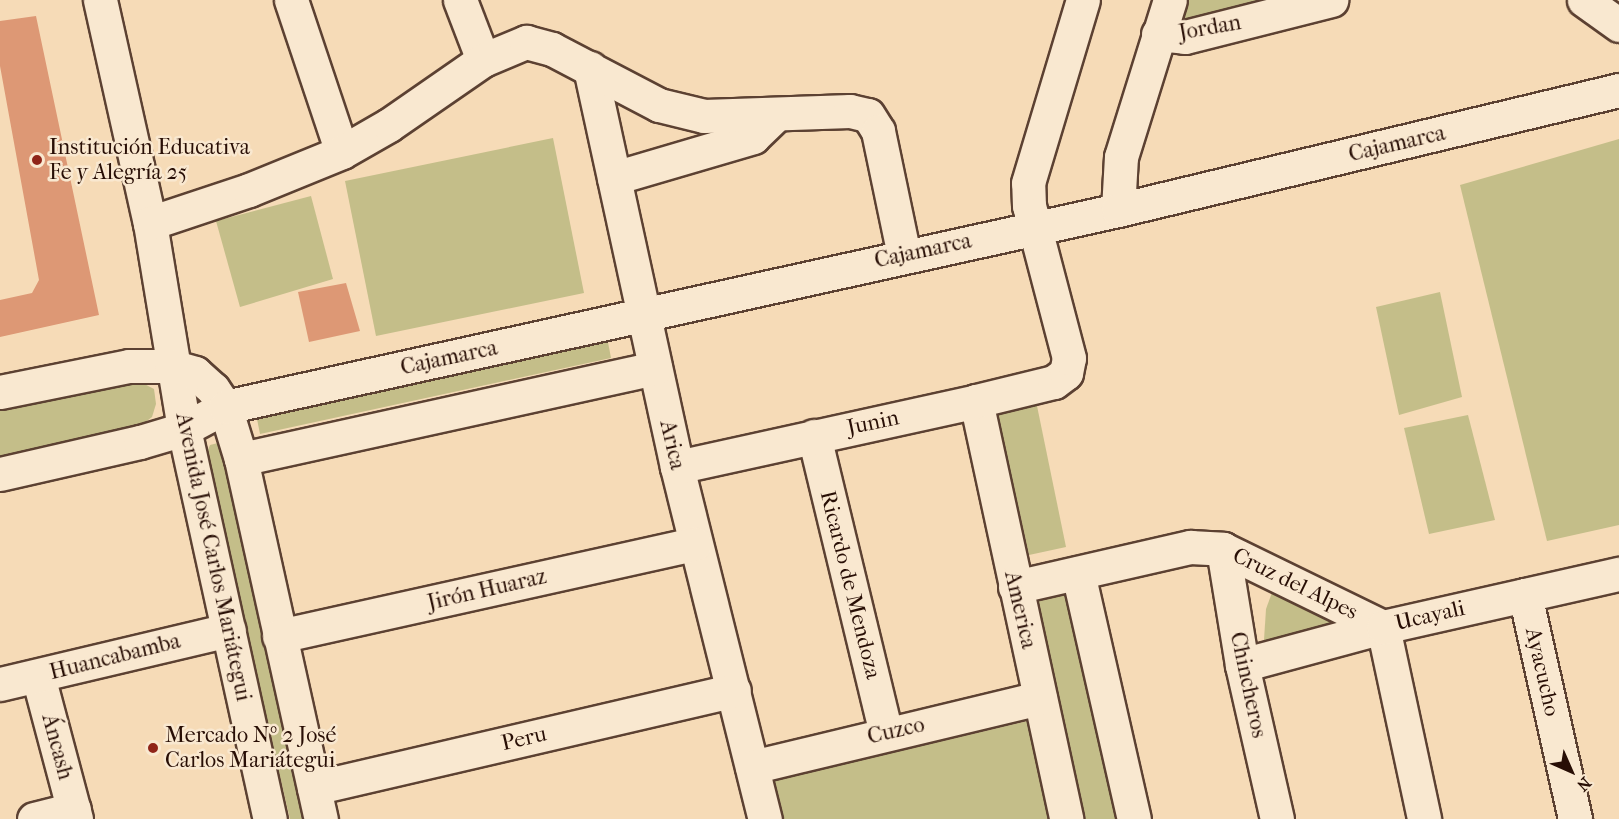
<!DOCTYPE html>
<meta charset="utf-8">
<style>
body{margin:0}
#map{position:relative;width:1619px;height:819px;overflow:hidden;background:#f6dbb7;font-family:"IM FELL French Canon",serif}
div>[style]{position:absolute}
[style*='--x']{left:calc(var(--x)*1px);top:calc(var(--y)*1px);width:calc(var(--w)*1px);rotate:calc(var(--a)*1deg)}
.green>*{inset:0;background:#c4be89}
.building>*{inset:0;background:#dd9875}
.roads{filter:drop-shadow(2px 0 #5c4132) drop-shadow(-2px 0 #5c4132) drop-shadow(0 2px #5c4132) drop-shadow(0 -2px #5c4132)}
.minor>*{height:33px;margin:-16.5px;padding:0 16.5px;transform-origin:16.5px;border-radius:16.5px;background:#f9e8d0}
.dots>*{width:16px;height:16px;translate:-50% -50%;box-sizing:border-box;border:3px solid #f9e8d0;border-radius:50%}
span{translate:-50% -50%;white-space:nowrap;text-align:center;line-height:1.15;-webkit-text-stroke:5px #f9e8d0;paint-order:stroke}
.street-label{font-size:22px;color:#280e05}
.poi-label{font-size:22px;color:#280e05}
.left{translate:0 -50%;text-align:left}
.north{position:absolute;left:1541px;top:741px;width:60px;height:60px;-webkit-text-stroke:4px #f9e8d0;paint-order:stroke;rotate:135deg;font-size:16px;font-weight:700;line-height:24px;text-align:center;color:#280e05}
.north::after{content:'';display:block;margin:auto;width:21px;height:27px;background:#280e05;clip-path:polygon(50% 0,100% 100%,50% 72%,0 100%)}
</style>
<div id="map">
<div class="green">
<div style="clip-path:polygon(1186px 0,1258px 0,1273px 13px,1179px 23px)"></div>
<div style="clip-path:polygon(553px 138px,584px 293px,376px 336px,345px 181px)"></div>
<div style="clip-path:polygon(1619px 139px,1619px 525px,1547px 541px,1460px 185px)"></div>
<div style="clip-path:polygon(311px 196px,333px 279px,240px 307px,216px 221px)"></div>
<div style="clip-path:polygon(1440px 292px,1462px 397px,1399px 415px,1376px 307px)"></div>
<div style="clip-path:polygon(607px 337px,611px 358px,260px 434px,256px 414px)"></div>
<div style="clip-path:polygon(127px 375px,154px 389px,156px 404px,152px 417px,143px 424px,0 462px,0 404px)"></div>
<div style="clip-path:polygon(1036px 401px,1066px 547px,1029px 555px,998px 416px,1005px 408px)"></div>
<div style="clip-path:polygon(1468px 415px,1495px 520px,1429px 534px,1404px 428px)"></div>
<div style="clip-path:polygon(222px 442px,312px 819px,290px 819px,205px 457px,210px 445px)"></div>
<div style="clip-path:polygon(1089px 581px,1141px 819px,1081px 819px,1032px 593px)"></div>
<div style="clip-path:polygon(1274px 587px,1345px 623px,1323px 635px,1264px 640px,1266px 609px)"></div>
<div style="clip-path:polygon(1032px 720px,1054px 819px,782px 819px,772px 781px)"></div>
</div>
<div class="building">
<div style="clip-path:polygon(36px 16px,99px 315px,0 337px,0 300px,32px 293px,39px 280px,0 66px,0 21px)"></div>
<div style="clip-path:polygon(346px 283px,360px 331px,309px 342px,298px 292px)"></div>
</div>
<div class="roads">
<div class="minor">
<div style="--x:100;--y:0;--w:229;--a:77.4"></div>
<div style="--x:150;--y:223;--w:209;--a:80.6"></div>
<div style="--x:184;--y:429;--w:399;--a:77.6"></div>
<div style="--x:291;--y:0;--w:160;--a:71.5"></div>
<div style="--x:460;--y:0;--w:64;--a:69"></div>
<div style="--x:1584;--y:0;--w:43;--a:35.5"></div>
<div style="--x:1158;--y:34;--w:27;--a:6"></div>
<div style="--x:1185;--y:37;--w:151;--a:-14.2"></div>
<div style="--x:590;--y:68;--w:408;--a:77.7"></div>
<div style="--x:677;--y:467;--w:363;--a:76"></div>
<div style="--x:614;--y:178;--w:145;--a:-16.4"></div>
<div style="--x:753;--y:137;--w:30;--a:-44"></div>
<div style="--x:1118;--y:210;--w:53;--a:-86.8"></div>
<div style="--x:1121;--y:157;--w:164;--a:-72.7"></div>
<div style="--x:150;--y:223;--w:104;--a:-18.4"></div>
<div style="--x:249;--y:190;--w:100;--a:-22.2"></div>
<div style="--x:342;--y:152;--w:54;--a:-29.9"></div>
<div style="--x:389;--y:125;--w:114;--a:-34.7"></div>
<div style="--x:483;--y:60;--w:47;--a:-22.7"></div>
<div style="--x:526;--y:42;--w:27;--a:15"></div>
<div style="--x:552;--y:49;--w:121;--a:27.6"></div>
<div style="--x:659;--y:105;--w:46;--a:13.7"></div>
<div style="--x:704;--y:116;--w:146;--a:-2"></div>
<div style="--x:850;--y:111;--w:18;--a:13"></div>
<div style="--x:868;--y:115;--w:19;--a:58"></div>
<div style="--x:878;--y:131;--w:127;--a:78.2"></div>
<div style="--x:0;--y:392;--w:132;--a:-11.4"></div>
<div style="--x:129;--y:366;--w:42;--a:0"></div>
<div style="--x:171;--y:366;--w:25;--a:16"></div>
<div style="--x:195;--y:373;--w:24;--a:42"></div>
<div style="--x:213;--y:389;--w:22;--a:56"></div>
<div style="--x:225;--y:407;--w:54;--a:72.9"></div>
<div style="--x:241;--y:459;--w:369;--a:77.5"></div>
<div style="--x:976;--y:401;--w:428;--a:77.8"></div>
<div style="--x:814;--y:436;--w:306;--a:76.4"></div>
<div style="--x:241;--y:459;--w:424;--a:-12.4"></div>
<div style="--x:677;--y:467;--w:306;--a:-12.4"></div>
<div style="--x:976;--y:401;--w:80;--a:-13.7"></div>
<div style="--x:1054;--y:382;--w:15;--a:-37"></div>
<div style="--x:1066;--y:373;--w:15;--a:-79"></div>
<div style="--x:1069;--y:358;--w:157;--a:-104.7"></div>
<div style="--x:1029;--y:206;--w:23;--a:-92"></div>
<div style="--x:1028;--y:183;--w:191;--a:-73.3"></div>
<div style="--x:0;--y:474;--w:144;--a:-12.9"></div>
<div style="--x:140;--y:442;--w:46;--a:-16.5"></div>
<div style="--x:184;--y:429;--w:47;--a:-28.2"></div>
<div style="--x:225;--y:407;--w:914;--a:-12.44"></div>
<div style="--x:1118;--y:210;--w:515;--a:-13.47"></div>
<div style="--x:1223;--y:549;--w:118;--a:80.7"></div>
<div style="--x:1242;--y:665;--w:158;--a:77.2"></div>
<div style="--x:1078;--y:573;--w:252;--a:77.2"></div>
<div style="--x:1015;--y:587;--w:180;--a:-12.9"></div>
<div style="--x:1190;--y:547;--w:33;--a:3"></div>
<div style="--x:1223;--y:549;--w:178;--a:26"></div>
<div style="--x:1383;--y:627;--w:196;--a:77.9"></div>
<div style="--x:1525;--y:595;--w:230;--a:77.4"></div>
<div style="--x:279;--y:636;--w:426;--a:-12.5"></div>
<div style="--x:1242;--y:665;--w:146;--a:-15.1"></div>
<div style="--x:1383;--y:627;--w:242;--a:-12.7"></div>
<div style="--x:38;--y:676;--w:148;--a:75.1"></div>
<div style="--x:0;--y:684;--w:235;--a:-13.3"></div>
<div style="--x:752;--y:767;--w:296;--a:-13.5"></div>
<div style="--x:314;--y:788;--w:431;--a:-13.1"></div>
<div style="--x:34;--y:819;--w:41;--a:-14"></div>
</div>
</div>
<div class="dots">
<div style="left:37px;top:160px;background:#8f2418"></div>
<div style="left:153px;top:748px;background:#8f2418"></div>
</div>
<div class="street-label">
<span style="left:1210px;top:28px;rotate:-10deg">Jordan</span>
<span style="left:1397px;top:144px;rotate:-13deg">Cajamarca</span>
<span style="left:923px;top:251px;rotate:-12deg">Cajamarca</span>
<span style="left:449px;top:358px;rotate:-12deg">Cajamarca</span>
<span style="left:873px;top:423px;rotate:-12deg">Junin</span>
<span style="left:672px;top:445px;rotate:77deg">Arica</span>
<span style="left:213px;top:557px;rotate:78deg">Avenida José Carlos Mariátegui</span>
<span style="left:1295px;top:584px;rotate:26deg">Cruz del Alpes</span>
<span style="left:850px;top:585px;rotate:76deg">Ricardo de Mendoza</span>
<span style="left:487px;top:590px;rotate:-13deg">Jirón Huaraz</span>
<span style="left:1020px;top:610px;rotate:77deg">America</span>
<span style="left:1430px;top:616px;rotate:-13deg">Ucayali</span>
<span style="left:115px;top:657px;rotate:-14deg">Huancabamba</span>
<span style="left:1542px;top:672px;rotate:77deg">Ayacucho</span>
<span style="left:1248px;top:685px;rotate:78deg">Chincheros</span>
<span style="left:896px;top:731px;rotate:-13deg">Cuzco</span>
<span style="left:524px;top:739px;rotate:-13deg">Peru</span>
<span style="left:57px;top:747px;rotate:75deg">Áncash</span>
</div>
<div class="poi-label">
<span class="left" style="left:49px;top:160px">Institución Educativa<br>Fe y Alegría 25</span>
<span class="left" style="left:165px;top:748px">Mercado Nº 2 José<br>Carlos Mariátegui</span>
</div>
<div class="north">N</div>
</div>
